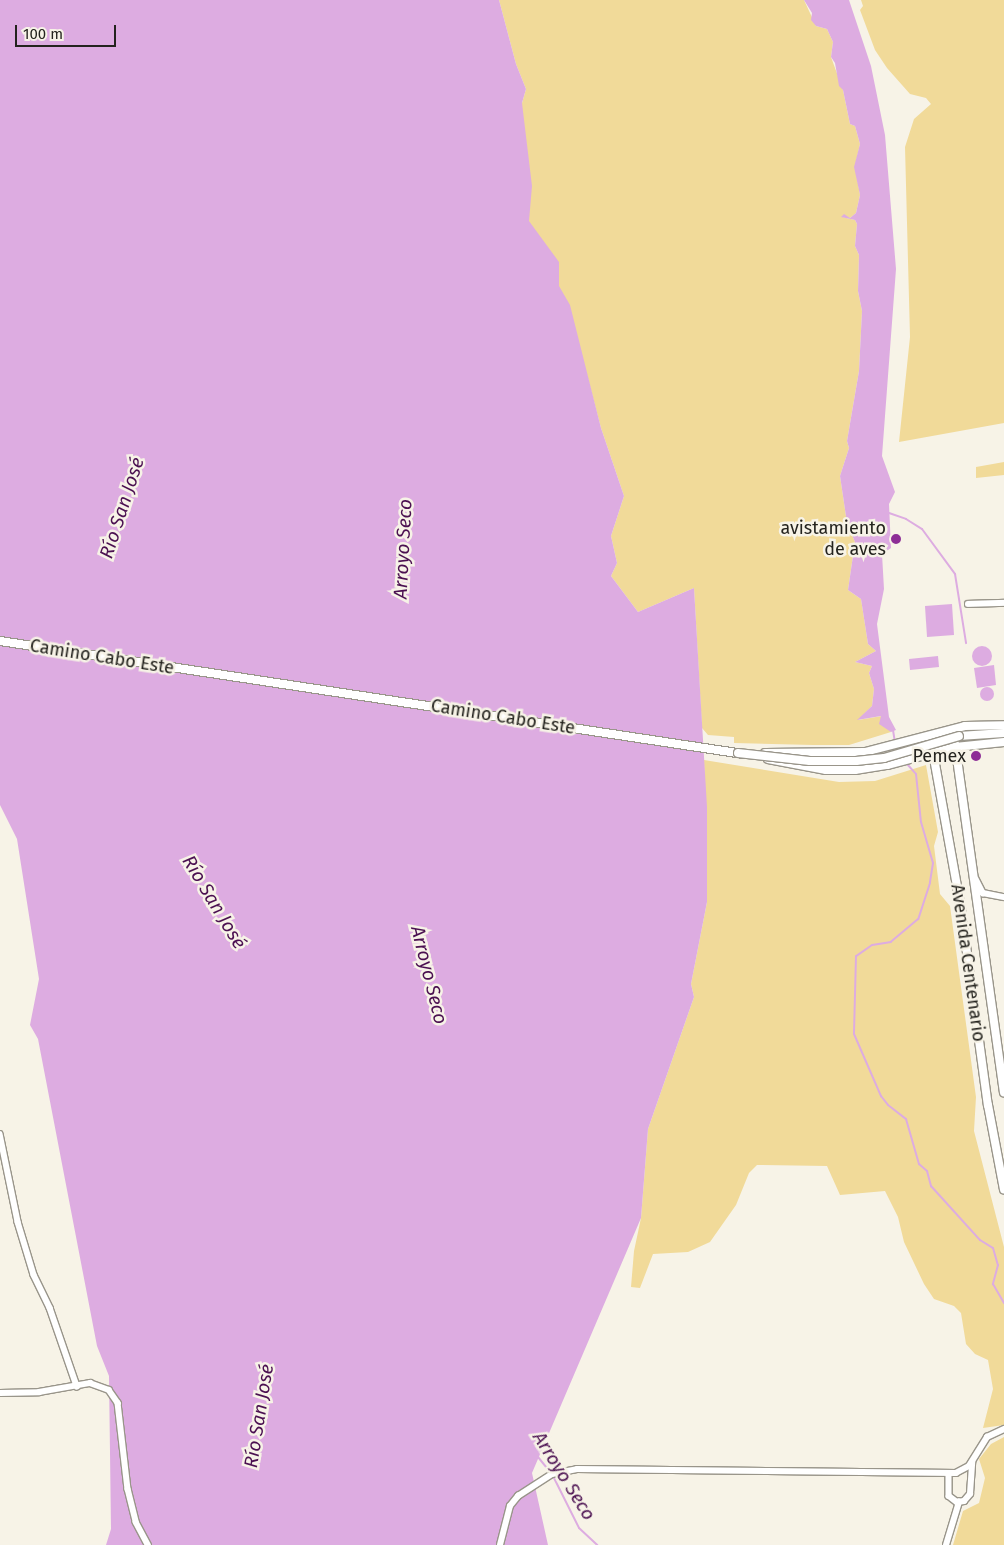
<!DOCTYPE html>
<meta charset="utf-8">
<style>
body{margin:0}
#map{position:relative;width:1004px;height:1545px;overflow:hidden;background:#f7f3e7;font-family:"Fira Sans",sans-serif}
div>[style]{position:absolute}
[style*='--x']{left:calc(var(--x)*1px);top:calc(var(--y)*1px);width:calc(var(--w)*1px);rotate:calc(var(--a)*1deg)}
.green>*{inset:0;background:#f1da99}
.water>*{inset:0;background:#ddace1}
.round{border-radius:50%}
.stream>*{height:2px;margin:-1px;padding:0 1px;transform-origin:1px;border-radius:1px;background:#ddace1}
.roads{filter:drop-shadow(1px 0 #99958a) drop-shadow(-1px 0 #99958a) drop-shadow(0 1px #99958a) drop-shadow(0 -1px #99958a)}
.street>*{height:5.5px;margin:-2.75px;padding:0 2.75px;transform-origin:2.75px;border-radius:2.75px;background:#fff}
.secondary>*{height:8px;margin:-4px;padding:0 4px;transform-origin:4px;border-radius:4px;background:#fff}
.bridges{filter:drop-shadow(1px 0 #99958a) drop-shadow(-1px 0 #99958a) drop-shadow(0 1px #99958a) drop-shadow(0 -1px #99958a)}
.secondary-bridge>*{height:8px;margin:-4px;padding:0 4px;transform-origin:4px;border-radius:4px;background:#fff}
.dots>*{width:14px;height:14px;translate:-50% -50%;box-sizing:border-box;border:2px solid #f7f3e7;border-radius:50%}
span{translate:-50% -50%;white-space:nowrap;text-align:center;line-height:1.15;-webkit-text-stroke:5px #f7f3e7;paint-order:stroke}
.poi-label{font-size:18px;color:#24231e}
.right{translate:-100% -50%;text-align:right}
.street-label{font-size:18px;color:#24231e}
.water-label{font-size:19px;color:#4b1051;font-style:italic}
.scale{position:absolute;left:15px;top:25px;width:101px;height:22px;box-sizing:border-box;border:2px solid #24231e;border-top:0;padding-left:6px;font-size:15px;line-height:18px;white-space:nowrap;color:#24231e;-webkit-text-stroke:4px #f7f3e7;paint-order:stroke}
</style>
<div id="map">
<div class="green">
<div style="clip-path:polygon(0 0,366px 0,522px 103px,526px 89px,516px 64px,499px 0,804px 0,816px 26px,827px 29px,833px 42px,831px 57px,843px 90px,850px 124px,855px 126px,860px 144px,855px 166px,860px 195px,856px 213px,850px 218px,842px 217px,855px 220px,857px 224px,855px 246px,859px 255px,858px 291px,862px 311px,859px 371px,847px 441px,849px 448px,840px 476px,847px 523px,855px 542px,848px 590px,861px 599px,868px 644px,876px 651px,855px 662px,872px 666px,869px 673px,874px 689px,872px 706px,858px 720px,882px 716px,891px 732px,849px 745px,813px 745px,734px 743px,734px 737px,708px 735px,702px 728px,694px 588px,638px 612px,611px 576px,617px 563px,611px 536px,624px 496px,601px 428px,577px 337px,0 81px)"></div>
<div style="clip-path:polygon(861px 0,1004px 0,1004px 423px,899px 442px,910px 337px,905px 147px,914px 119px,931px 104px,926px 98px,910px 94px,887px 68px,875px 50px,860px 10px,863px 6px)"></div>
<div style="clip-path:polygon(1004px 462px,1004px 475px,976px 478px,976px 467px)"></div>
<div style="clip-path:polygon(704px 760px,839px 782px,875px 781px,926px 765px,938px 832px,934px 846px,940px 894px,950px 906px,976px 1097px,974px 1131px,1004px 1247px,1004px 1425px,983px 1428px,993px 1389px,988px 1360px,975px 1354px,966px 1344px,961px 1313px,954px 1306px,934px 1299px,924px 1284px,904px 1242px,898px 1217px,885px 1191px,840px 1195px,827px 1166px,757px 1165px,749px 1173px,736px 1205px,710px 1242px,688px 1252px,653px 1254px,640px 1288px,631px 1287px,634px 1251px,641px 1218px,648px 1129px,694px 997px,691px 984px,707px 902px)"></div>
<div style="clip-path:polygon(1004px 1437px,1004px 1545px,953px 1545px,963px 1511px,979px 1503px,985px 1478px,979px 1459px,991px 1444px)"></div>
</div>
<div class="water">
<div style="clip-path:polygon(0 0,499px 0,516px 64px,526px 89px,522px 103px,532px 186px,529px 221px,559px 262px,559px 286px,570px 305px,601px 428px,624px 496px,611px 536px,617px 563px,611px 576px,638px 612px,694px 588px,707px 807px,707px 902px,691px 984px,694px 997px,648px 1129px,641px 1218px,532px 1473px,548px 1545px,106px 1545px,111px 1529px,109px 1376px,97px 1346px,38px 1039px,30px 1025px,39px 979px,17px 839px,0 805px)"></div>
<div style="clip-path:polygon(804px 0,849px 0,871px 66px,885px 135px,896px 269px,882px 456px,895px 492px,889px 504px,891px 548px,882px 554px,884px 589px,877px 624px,889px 717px,896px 730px,891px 732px,879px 724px,881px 716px,857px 720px,872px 706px,874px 689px,869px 673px,872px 666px,855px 662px,876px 651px,868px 644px,861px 599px,848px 590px,855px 542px,847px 523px,840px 476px,849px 448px,847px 441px,859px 371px,862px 311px,858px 291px,859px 255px,855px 246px,857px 224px,855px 220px,841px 217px,844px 214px,850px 218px,856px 213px,860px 195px,854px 167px,860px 144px,855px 126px,850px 124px,843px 90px,839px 86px,835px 63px,831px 57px,833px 42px,827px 29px,816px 26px,811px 20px,812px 13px)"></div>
<div style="clip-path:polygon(952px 604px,954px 635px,927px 637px,925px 606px)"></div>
<div class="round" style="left:972px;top:646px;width:20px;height:20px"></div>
<div style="clip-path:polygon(938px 656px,939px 667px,910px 670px,909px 659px)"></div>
<div style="clip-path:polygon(994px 665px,996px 685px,977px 688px,974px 668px)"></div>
<div class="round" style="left:980px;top:687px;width:14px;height:14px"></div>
</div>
<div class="stream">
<div style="--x:889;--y:513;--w:18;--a:19"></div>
<div style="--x:906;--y:519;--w:19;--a:32"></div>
<div style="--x:922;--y:529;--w:56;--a:53.7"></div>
<div style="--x:955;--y:574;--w:70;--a:80.9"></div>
<div style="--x:893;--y:730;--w:12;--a:81"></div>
<div style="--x:907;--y:764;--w:13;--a:48"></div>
<div style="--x:916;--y:774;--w:48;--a:84.1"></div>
<div style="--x:921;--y:822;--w:43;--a:73.7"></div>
<div style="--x:933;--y:863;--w:20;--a:99"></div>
<div style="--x:930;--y:883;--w:38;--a:108"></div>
<div style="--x:918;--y:919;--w:35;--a:140"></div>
<div style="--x:891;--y:942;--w:19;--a:171"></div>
<div style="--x:872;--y:945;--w:19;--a:145"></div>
<div style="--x:856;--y:956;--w:78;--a:91.5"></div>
<div style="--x:854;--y:1034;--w:68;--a:66.5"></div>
<div style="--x:881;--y:1096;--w:11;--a:52"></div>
<div style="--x:888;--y:1105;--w:23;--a:38"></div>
<div style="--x:906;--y:1119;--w:47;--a:73.9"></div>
<div style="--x:919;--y:1164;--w:11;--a:41"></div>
<div style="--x:927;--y:1171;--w:16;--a:75"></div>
<div style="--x:931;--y:1186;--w:73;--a:47.8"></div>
<div style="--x:980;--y:1240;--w:15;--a:32"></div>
<div style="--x:993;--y:1248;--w:18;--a:74"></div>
<div style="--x:998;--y:1265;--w:20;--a:105"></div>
<div style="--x:993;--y:1284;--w:22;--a:60"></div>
<div style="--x:538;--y:1457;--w:22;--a:51"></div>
<div style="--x:552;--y:1474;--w:60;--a:63.4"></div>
<div style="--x:579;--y:1528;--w:25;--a:43"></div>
</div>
<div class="roads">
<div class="street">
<div style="--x:968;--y:604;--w:36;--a:-2"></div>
<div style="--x:976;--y:879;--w:16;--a:63"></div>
<div style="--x:983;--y:893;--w:21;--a:11"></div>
<div style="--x:0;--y:1134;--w:90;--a:78.4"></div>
<div style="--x:18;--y:1222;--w:55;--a:73.2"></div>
<div style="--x:34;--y:1275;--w:37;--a:64"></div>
<div style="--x:50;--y:1308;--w:83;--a:70.9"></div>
<div style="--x:0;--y:1393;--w:39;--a:-1"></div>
<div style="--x:39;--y:1392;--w:52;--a:-10"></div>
<div style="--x:90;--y:1383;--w:20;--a:20"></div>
<div style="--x:109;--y:1390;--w:16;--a:55"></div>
<div style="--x:118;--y:1403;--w:87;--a:83.4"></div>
<div style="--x:128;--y:1489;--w:34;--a:76"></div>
<div style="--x:136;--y:1522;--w:26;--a:62"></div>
<div style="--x:949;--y:1473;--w:23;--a:90"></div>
<div style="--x:949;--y:1496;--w:10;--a:37"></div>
<div style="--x:957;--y:1502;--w:7;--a:-8"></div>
<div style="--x:964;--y:1501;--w:9;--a:-49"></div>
<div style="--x:970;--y:1494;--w:32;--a:-86"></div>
<div style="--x:500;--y:1545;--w:40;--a:-75.6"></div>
<div style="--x:510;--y:1506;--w:13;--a:-51"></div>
<div style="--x:518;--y:1496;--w:40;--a:-32.9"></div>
<div style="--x:552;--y:1474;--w:25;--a:-11"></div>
<div style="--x:577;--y:1469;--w:379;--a:0.6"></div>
<div style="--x:956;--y:1473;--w:15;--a:-28"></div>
<div style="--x:969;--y:1466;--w:34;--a:-58"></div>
<div style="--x:987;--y:1437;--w:19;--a:-25"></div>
<div style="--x:946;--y:1545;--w:45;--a:-73.2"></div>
</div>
<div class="secondary">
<div style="--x:0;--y:641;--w:753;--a:8.64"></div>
<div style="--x:953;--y:730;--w:366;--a:82"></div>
<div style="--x:930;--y:736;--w:176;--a:79.8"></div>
<div style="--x:961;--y:909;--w:198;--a:82.2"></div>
<div style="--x:988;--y:1105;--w:86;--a:79.3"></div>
<div style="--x:959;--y:736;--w:45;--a:-3.8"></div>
<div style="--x:765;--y:753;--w:100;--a:-0.6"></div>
<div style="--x:865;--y:752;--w:103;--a:-14.6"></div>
<div style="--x:965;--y:726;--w:39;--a:-1"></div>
<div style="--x:768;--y:759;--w:59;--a:10.7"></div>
<div style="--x:826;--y:770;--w:29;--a:0"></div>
<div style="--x:855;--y:770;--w:33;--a:-9"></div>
<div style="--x:888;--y:765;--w:69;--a:-15"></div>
<div style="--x:955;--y:747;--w:49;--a:-5.8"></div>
</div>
</div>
<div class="bridges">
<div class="secondary-bridge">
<div style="--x:738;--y:753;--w:72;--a:6.3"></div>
<div style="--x:810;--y:761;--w:46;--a:0"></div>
<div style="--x:856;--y:761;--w:28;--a:-6"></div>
<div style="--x:884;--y:758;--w:78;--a:-16.3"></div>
</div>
</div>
<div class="dots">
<div style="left:896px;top:539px;background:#8d2d96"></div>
<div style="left:976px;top:756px;background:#8d2d96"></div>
</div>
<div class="poi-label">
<span class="right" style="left:886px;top:539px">avistamiento<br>de aves</span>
<span class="right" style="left:966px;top:756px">Pemex</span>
</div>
<div class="street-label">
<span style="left:102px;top:657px;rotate:9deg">Camino Cabo Este</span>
<span style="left:503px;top:717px;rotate:9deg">Camino Cabo Este</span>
<span style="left:968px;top:963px;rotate:82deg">Avenida Centenario</span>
</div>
<div class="water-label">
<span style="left:122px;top:508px;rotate:-72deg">Río San José</span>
<span style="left:403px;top:549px;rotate:-87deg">Arroyo Seco</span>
<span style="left:214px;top:902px;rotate:59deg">Río San José</span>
<span style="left:429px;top:975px;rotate:76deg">Arroyo Seco</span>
<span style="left:259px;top:1416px;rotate:-81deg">Río San José</span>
<span style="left:564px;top:1476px;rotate:58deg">Arroyo Seco</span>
</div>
<div class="scale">100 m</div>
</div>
